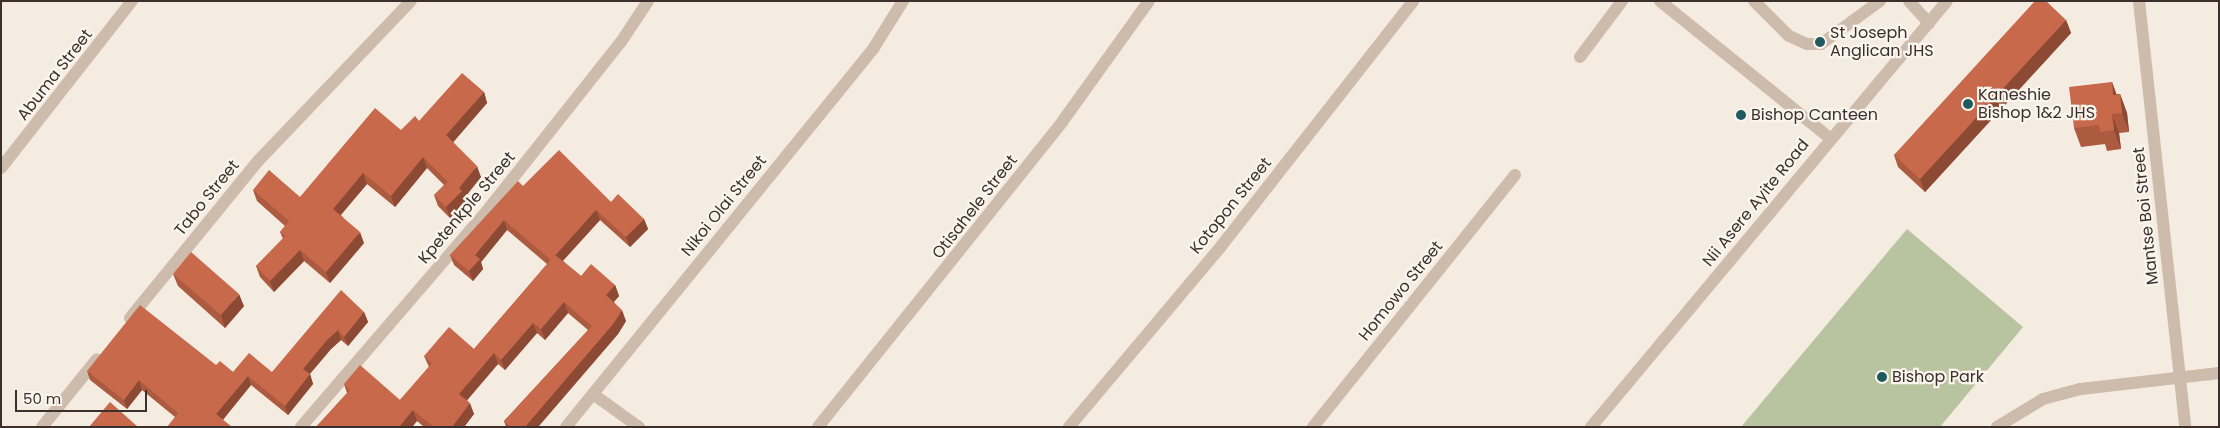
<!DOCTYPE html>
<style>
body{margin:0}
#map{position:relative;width:2220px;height:428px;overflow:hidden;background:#f4ebe1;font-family:Poppins,sans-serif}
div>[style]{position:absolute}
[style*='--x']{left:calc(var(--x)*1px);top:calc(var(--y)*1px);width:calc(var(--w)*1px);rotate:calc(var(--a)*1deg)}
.green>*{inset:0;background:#b8c4a0}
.minor>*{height:12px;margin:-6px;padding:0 6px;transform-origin:6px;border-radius:6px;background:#cdbbac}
.wall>*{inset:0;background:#ac5a40}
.shaded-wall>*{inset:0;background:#8c4a34}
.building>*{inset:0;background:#c8694b}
.dots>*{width:14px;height:14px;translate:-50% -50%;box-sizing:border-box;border:2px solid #fbf5ee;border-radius:50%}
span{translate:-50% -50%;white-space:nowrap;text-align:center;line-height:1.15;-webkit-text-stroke:4.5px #fbf5ee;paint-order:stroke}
.poi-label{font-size:16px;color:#3b302b}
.left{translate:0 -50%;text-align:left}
.street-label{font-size:16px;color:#3b302b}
.frame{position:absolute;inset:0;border:2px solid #3b302b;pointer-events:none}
.scale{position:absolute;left:15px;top:390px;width:132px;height:22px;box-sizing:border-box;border:2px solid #3b302b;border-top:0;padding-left:6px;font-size:15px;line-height:18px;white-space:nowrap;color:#3b302b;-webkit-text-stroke:4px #fbf5ee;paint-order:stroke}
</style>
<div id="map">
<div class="green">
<div style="clip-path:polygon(1907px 229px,2023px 327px,1940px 427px,1741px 427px)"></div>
</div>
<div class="minor">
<div style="--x:1660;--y:1;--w:218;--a:38.9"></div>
<div style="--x:1754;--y:1;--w:49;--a:45"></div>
<div style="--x:1789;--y:36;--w:20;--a:24"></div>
<div style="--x:1807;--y:44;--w:14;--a:0"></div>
<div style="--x:1821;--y:44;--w:73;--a:-36.1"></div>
<div style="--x:1909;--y:1;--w:30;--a:48"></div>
<div style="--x:2139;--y:1;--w:428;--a:83.8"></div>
<div style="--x:1580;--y:57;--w:70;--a:-53.1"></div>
<div style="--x:1;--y:168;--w:212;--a:-51.9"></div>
<div style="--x:130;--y:318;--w:204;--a:-50.8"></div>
<div style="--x:259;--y:160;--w:220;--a:-46.3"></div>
<div style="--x:593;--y:394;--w:57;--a:35.7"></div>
<div style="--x:42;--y:427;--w:87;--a:-51"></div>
<div style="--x:301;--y:427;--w:290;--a:-49.3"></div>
<div style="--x:490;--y:207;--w:211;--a:-51.6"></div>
<div style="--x:621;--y:42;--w:49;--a:-56.6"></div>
<div style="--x:566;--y:427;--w:487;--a:-50.9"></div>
<div style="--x:873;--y:49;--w:57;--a:-58"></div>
<div style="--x:818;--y:427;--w:391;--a:-51.3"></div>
<div style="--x:1062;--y:122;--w:149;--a:-54.3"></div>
<div style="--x:1069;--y:427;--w:238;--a:-49.9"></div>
<div style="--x:1222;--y:245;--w:310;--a:-51.9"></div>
<div style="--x:1313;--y:427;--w:323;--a:-51.3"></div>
<div style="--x:1591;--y:427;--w:555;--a:-50.12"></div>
<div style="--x:1997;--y:427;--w:54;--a:-31.3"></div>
<div style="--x:2043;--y:399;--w:39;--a:-15"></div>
<div style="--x:2081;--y:389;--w:139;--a:-6.6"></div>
</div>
<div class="wall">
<div style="clip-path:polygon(2066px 20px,2071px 33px,1925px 192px,1898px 167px,1894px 155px)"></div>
<div style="clip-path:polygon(2112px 82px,2116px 94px,2120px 94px,2127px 113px,2129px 132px,2119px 133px,2121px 149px,2107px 151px,2105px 144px,2081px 147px,2074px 128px)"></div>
<div style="clip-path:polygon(484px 92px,487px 103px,453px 142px,481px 177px,465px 197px,466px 202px,450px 218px,438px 206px,434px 195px,444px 185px,427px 168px,395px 207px,367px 184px,341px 215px,364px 243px,330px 283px,304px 261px,274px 292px,260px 277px,256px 266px,283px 239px,280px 232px,285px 226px,257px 201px,253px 190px,300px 197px,401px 130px,419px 121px)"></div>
<div style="clip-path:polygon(523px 186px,611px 202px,644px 219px,648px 229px,630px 247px,600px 220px,563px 261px,581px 276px,615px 285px,619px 296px,614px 302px,626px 321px,618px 334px,538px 427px,506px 427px,504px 421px,588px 330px,568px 313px,545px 340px,537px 333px,505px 370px,498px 364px,467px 400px,474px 414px,464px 427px,424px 427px,417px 421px,412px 427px,316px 427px,347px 393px,344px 384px,400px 400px,429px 367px,424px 356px,474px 349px,547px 264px,507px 230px,481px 262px,483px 269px,473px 281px,454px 265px,450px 255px)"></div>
<div style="clip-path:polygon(173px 274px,244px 306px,225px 328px,178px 286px)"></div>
<div style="clip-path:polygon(364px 312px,368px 322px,348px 346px,341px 340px,331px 349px,310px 374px,313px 384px,288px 415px,251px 385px,223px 420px,175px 417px,142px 390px,127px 409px,90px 380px,87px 371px,216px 365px,233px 372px,272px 372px)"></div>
</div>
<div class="shaded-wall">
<div style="clip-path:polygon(2066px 20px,2071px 33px,1925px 192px,1920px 179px)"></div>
<div style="clip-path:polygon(2112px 82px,2119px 101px,2120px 114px,2113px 95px)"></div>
<div style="clip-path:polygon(484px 92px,487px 103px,450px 146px,446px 135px)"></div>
<div style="clip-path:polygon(2120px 94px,2127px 113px,2129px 132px,2122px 113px)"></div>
<div style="clip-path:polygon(2112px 114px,2119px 133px,2121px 149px,2114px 130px)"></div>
<div style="clip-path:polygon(423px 157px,427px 168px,395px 207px,391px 196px)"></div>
<div style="clip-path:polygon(477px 166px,481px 177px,465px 197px,466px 202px,450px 218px,446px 207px,459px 188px)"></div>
<div style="clip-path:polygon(363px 173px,367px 184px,337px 219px,333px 209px)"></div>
<div style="clip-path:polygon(596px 210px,600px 220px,554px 270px,551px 260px)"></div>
<div style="clip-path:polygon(644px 219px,648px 229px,630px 247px,626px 237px)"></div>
<div style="clip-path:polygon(504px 220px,507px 230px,481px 262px,483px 269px,473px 281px,469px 271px,475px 255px)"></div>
<div style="clip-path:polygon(360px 232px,364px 243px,330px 283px,326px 272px)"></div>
<div style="clip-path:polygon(300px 250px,304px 261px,274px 292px,270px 281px)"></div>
<div style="clip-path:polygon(615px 285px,619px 296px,610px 306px,606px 295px)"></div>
<div style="clip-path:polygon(239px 294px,244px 306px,225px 328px,221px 315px)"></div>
<div style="clip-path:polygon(564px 302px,568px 313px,545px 340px,541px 329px)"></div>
<div style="clip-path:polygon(622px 310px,626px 321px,618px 334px,538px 427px,525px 427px)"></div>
<div style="clip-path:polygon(364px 312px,368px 322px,348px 346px,344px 337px)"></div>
<div style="clip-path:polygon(533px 323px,537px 333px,505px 370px,501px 360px)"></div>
<div style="clip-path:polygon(338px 330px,341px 340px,331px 349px,306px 378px,303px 369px,327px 340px)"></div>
<div style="clip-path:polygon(494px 353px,498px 364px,463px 405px,459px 394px)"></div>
<div style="clip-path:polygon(310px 374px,313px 384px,288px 415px,285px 406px)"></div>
<div style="clip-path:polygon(248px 376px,251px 385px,219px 424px,216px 414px)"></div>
<div style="clip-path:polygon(139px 380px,142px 390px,127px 409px,124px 400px)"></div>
<div style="clip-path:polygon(470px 403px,474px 414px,464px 427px,452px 427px)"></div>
<div style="clip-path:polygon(413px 410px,417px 421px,412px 427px,399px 427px)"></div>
</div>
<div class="building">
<div style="clip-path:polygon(2035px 1px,2046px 1px,2066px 20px,1920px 179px,1894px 155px)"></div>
<div style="clip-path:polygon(462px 73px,484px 92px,446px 135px,477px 166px,459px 188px,462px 191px,446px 207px,434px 195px,448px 182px,423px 157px,391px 196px,363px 173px,333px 209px,360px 232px,326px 272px,300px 250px,270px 281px,256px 266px,285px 236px,280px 232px,289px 221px,253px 190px,269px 170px,300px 197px,375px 108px,401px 130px,415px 116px,419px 121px)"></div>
<div style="clip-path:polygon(2112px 82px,2113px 95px,2120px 94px,2122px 113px,2112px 114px,2114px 130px,2100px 132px,2099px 125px,2074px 128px,2069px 87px)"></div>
<div style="clip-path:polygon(559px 150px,611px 202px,618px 194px,644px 219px,626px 237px,596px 210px,551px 260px,504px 220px,475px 255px,480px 259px,469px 271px,450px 255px,518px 181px,523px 186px)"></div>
<div style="clip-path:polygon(191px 252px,239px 294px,221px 315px,173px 274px)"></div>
<div style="clip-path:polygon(555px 255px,581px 276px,591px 264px,615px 285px,606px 295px,622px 310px,614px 323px,525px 427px,511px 427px,504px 421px,592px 326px,564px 302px,541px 329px,533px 323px,501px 360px,494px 353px,459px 394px,470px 403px,452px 427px,434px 427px,413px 410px,399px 427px,316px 427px,350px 390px,344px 384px,360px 365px,400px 400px,432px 363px,424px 356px,449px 327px,474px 349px)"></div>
<div style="clip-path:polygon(341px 290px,364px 312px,344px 337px,338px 330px,327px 340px,303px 369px,310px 374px,285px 406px,248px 376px,216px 414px,232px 427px,167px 427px,178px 413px,139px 380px,124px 400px,87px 371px,140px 305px,216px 365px,220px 361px,233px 372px,249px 353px,272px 372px)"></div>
<div style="clip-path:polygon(110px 402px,138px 427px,89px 427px)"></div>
</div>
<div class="dots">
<div style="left:1820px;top:42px;background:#1f5a5e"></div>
<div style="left:1968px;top:104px;background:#1f5a5e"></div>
<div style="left:1741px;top:115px;background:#1f5a5e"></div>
<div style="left:1882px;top:377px;background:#1f5a5e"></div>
</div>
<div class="poi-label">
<span class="left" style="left:1830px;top:42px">St Joseph<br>Anglican JHS</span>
<span class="left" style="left:1978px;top:104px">Kaneshie<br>Bishop 1&amp;2 JHS</span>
<span class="left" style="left:1751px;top:115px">Bishop Canteen</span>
<span class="left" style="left:1892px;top:377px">Bishop Park</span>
</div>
<div class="street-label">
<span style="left:55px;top:75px;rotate:-52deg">Abuma Street</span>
<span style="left:207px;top:198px;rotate:-51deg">Tabo Street</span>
<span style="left:1756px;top:203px;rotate:-51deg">Nii Asere Ayite Road</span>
<span style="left:724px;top:206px;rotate:-51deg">Nikoi Olai Street</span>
<span style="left:1231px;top:206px;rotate:-51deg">Kotopon Street</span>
<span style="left:975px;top:207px;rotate:-52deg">Otisahele Street</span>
<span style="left:467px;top:208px;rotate:-50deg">Kpetenkple Street</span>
<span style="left:2146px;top:216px;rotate:-96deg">Mantse Boi Street</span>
<span style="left:1401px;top:291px;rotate:-51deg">Homowo Street</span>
</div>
<div class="frame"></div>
<div class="scale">50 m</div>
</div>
